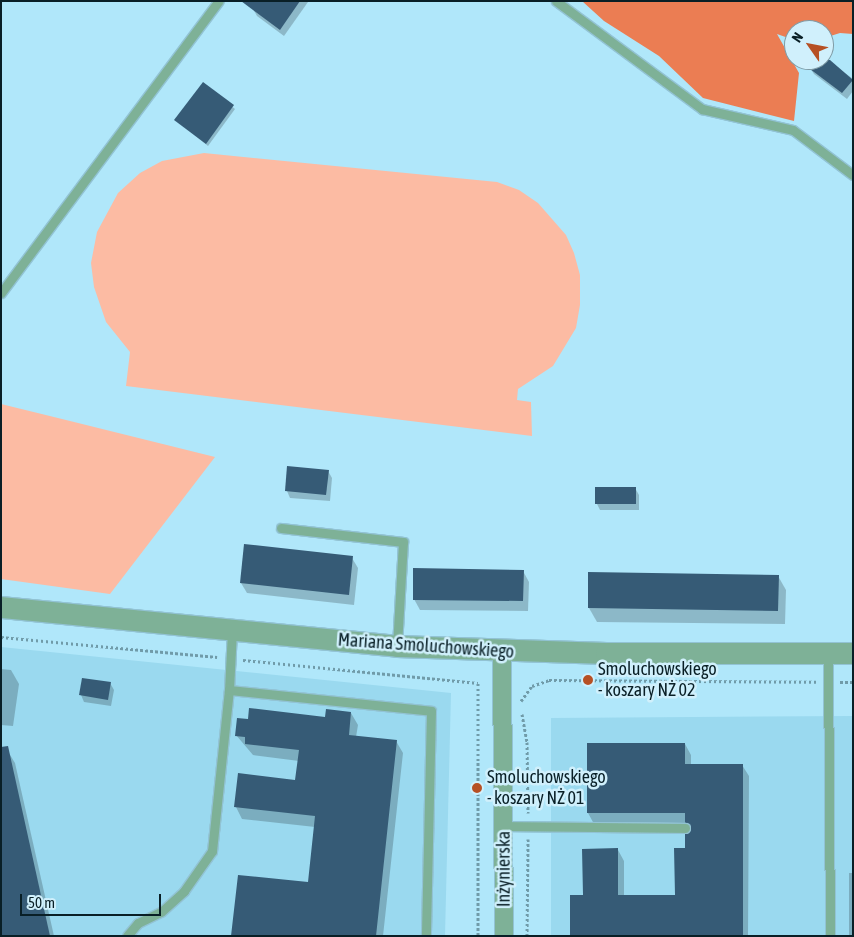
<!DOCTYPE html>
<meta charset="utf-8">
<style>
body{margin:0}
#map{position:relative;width:854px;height:937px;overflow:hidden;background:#b0e7fa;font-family:"Asap Condensed",sans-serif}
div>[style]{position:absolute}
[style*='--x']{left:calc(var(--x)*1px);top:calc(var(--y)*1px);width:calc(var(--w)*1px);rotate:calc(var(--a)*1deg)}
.built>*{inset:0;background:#9ad9ef}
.green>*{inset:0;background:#fcbba3}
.forest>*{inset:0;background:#eb7d53}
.shadow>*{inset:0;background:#0003}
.building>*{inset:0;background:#365b76}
.path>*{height:3px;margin-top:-1.5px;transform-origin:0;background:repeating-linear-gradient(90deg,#709ba9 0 2.5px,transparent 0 5px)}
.roads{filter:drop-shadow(1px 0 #92c3d4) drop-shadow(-1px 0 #92c3d4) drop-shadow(0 1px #92c3d4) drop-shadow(0 -1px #92c3d4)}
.service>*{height:9px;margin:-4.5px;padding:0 4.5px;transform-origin:4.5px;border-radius:4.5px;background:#7eb197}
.minor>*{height:18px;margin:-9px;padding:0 9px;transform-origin:9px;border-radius:9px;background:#7eb197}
.tertiary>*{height:21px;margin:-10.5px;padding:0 10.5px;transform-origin:10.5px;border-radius:10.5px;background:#7eb197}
.dots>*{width:14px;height:14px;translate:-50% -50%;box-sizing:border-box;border:2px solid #d0f0fc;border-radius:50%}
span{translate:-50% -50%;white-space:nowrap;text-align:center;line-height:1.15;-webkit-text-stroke:5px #d0f0fc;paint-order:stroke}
.street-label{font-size:18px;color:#091f26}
.poi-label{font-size:18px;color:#091f26}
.left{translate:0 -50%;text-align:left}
.frame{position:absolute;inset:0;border:2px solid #091f26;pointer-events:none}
.north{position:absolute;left:784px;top:20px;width:50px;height:50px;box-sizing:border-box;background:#d0f0fc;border:1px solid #809ca6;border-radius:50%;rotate:303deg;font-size:14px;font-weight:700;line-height:20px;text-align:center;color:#091f26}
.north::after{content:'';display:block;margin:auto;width:18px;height:22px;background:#b65024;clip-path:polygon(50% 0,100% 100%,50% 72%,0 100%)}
.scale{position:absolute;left:20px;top:894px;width:141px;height:22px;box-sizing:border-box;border:2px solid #091f26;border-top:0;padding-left:6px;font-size:15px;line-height:18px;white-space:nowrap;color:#091f26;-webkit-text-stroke:4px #d0f0fc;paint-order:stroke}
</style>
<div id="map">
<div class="built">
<div style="clip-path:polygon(1px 647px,451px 693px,445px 936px,1px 936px)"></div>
<div style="clip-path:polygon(853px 716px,853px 936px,551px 936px,551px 718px)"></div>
</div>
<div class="green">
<div style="clip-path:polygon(204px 153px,497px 182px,519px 190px,538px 203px,566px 235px,574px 253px,580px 275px,580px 305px,576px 328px,553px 366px,518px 389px,517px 400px,531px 402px,532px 436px,126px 386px,130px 352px,106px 322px,94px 287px,91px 263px,97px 232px,118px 193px,140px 173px,162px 161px)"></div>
<div style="clip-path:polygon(1px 404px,62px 419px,215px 457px,110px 594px,1px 579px)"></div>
</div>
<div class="forest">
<div style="clip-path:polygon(582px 1px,853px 1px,853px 34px,840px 33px,824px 38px,824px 30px,794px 30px,794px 40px,777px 34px,799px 73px,794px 121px,703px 98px,659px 56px,604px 21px)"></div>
</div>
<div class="shadow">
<div style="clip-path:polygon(259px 1px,307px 1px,308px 2px,284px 36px,257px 16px,253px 9px)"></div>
<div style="clip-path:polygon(824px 57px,853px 79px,853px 91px,847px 99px,814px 74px,810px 68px,816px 60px,824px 60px)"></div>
<div style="clip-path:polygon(203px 84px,235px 109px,208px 146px,176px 120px)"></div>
<div style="clip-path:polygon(328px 471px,332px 478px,330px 501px,290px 498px,287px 491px)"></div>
<div style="clip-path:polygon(635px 488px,639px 495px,639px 510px,600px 510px,597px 504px)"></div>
<div style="clip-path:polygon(352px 558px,358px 568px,354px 605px,247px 593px,241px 583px)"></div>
<div style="clip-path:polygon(523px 571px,529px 582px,528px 611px,420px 610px,414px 599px)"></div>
<div style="clip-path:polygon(778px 576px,786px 590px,785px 624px,597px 622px,589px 608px)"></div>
<div style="clip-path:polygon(1px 669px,11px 670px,19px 684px,13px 726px,1px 725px)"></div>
<div style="clip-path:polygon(110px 683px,114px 690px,111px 706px,84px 702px,81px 695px)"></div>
<div style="clip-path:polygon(351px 713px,358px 725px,356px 737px,396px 741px,403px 753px,383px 936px,232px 936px,309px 883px,315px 827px,242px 819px,236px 807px,296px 781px,299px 761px,253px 755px,236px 735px)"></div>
<div style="clip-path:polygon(685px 744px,691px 755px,691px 765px,742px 765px,749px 776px,748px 936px,571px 936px,584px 896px,618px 850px,624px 861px,624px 896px,676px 896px,691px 830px,688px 824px,594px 824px,588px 813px,588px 745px)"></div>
<div style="clip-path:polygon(7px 750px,15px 763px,54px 936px,1px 936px)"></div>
<div style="clip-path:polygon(849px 873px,853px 873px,853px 936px,849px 936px)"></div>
</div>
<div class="building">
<div style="clip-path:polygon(241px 1px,300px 1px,280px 30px)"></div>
<div style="clip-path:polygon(798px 60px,830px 60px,853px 80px,842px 93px)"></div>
<div style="clip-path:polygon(203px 82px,234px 105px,206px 144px,174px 120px)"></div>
<div style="clip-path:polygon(287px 466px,329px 470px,326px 495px,285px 491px)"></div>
<div style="clip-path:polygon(595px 487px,636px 487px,636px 504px,595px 504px)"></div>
<div style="clip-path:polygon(244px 544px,353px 556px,349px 595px,240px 583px)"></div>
<div style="clip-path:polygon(413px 568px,524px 570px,523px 601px,413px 600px)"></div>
<div style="clip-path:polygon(588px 572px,779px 575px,778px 611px,588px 608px)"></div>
<div style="clip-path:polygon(82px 678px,111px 682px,108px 700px,79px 695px)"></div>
<div style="clip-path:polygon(249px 708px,325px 717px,326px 709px,351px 712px,349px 735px,397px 740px,376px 936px,231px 936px,238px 875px,308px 882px,315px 816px,234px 807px,238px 773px,295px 780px,299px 750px,245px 744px,245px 737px,235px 736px,237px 718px,248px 719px)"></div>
<div style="clip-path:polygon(587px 743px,685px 743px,685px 764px,743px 764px,743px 936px,570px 936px,570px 895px,583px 895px,582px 849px,618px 848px,618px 895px,675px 895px,674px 848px,685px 848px,685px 834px,691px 829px,685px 822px,685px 813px,587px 813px)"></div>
<div style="clip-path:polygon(8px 746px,50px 936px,1px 936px,1px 747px)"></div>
</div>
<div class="path">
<div style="--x:1;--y:637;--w:217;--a:5.3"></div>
<div style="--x:243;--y:660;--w:236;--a:5.6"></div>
<div style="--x:478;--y:683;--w:253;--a:90"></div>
<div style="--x:840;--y:682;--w:13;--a:0"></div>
<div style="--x:521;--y:701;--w:19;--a:-54"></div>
<div style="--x:532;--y:686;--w:18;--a:-19"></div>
<div style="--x:549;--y:680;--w:267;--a:0.4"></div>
<div style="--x:522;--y:714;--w:28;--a:80"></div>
<div style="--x:527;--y:742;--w:71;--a:89.2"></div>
<div style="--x:527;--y:936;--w:97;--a:-89.4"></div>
</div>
<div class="roads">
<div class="service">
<div style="--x:556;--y:1;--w:182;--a:36.5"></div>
<div style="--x:702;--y:109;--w:93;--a:13"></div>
<div style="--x:793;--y:130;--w:75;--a:36.9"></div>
<div style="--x:1;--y:293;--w:364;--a:-53.3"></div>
<div style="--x:281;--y:528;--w:123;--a:6.5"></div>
<div style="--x:403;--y:542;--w:104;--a:93.3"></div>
<div style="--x:828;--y:653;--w:283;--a:89.6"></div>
<div style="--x:229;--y:690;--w:59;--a:-87.1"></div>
<div style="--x:504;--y:826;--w:181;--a:0.6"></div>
<div style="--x:127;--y:936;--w:17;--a:-50"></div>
<div style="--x:138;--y:923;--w:25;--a:-26"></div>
<div style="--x:161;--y:912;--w:31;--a:-42"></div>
<div style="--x:184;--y:891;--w:49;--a:-55"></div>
<div style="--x:212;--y:851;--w:162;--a:-84"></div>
<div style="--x:229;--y:690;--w:203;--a:5.9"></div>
<div style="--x:431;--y:711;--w:225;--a:91.3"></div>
</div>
<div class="minor">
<div style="--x:502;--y:651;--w:285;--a:89.6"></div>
</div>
<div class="tertiary">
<div style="--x:1;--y:607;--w:398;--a:5.6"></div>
<div style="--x:397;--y:646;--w:209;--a:1.9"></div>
<div style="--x:606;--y:653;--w:247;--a:0"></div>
</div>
</div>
<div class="dots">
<div style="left:588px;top:680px;background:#b65024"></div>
<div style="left:477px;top:788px;background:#b65024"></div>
</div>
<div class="street-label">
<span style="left:426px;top:646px;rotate:4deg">Mariana Smoluchowskiego</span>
<span style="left:504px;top:869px;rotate:-90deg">Inżynierska</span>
</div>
<div class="poi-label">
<span class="left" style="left:598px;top:680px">Smoluchowskiego<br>- koszary NŻ 02</span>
<span class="left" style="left:487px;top:788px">Smoluchowskiego<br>- koszary NŻ 01</span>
</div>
<div class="frame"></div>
<div class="north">N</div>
<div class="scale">50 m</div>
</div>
